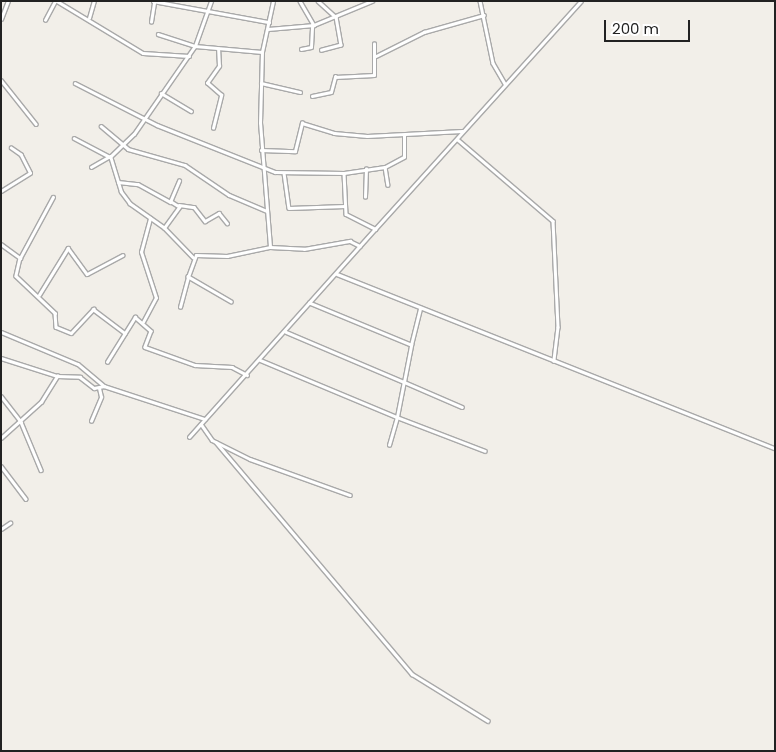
<!DOCTYPE html>
<style>
body{margin:0}
#map{position:relative;width:776px;height:752px;overflow:hidden;background:#f2efe9;font-family:Poppins,sans-serif}
div>[style]{position:absolute}
[style*='--x']{left:calc(var(--x)*1px);top:calc(var(--y)*1px);width:calc(var(--w)*1px);rotate:calc(var(--a)*1deg)}
.roads{filter:drop-shadow(1px 0 #a9a9a9) drop-shadow(-1px 0 #a9a9a9) drop-shadow(0 1px #a9a9a9) drop-shadow(0 -1px #a9a9a9)}
.minor>*{height:2.5px;margin:-1.25px;padding:0 1.25px;transform-origin:1.25px;border-radius:1.25px;background:#fff}
span{translate:-50% -50%;white-space:nowrap;text-align:center;line-height:1.15;-webkit-text-stroke:5px #fff;paint-order:stroke}
.frame{position:absolute;inset:0;border:2px solid #222;pointer-events:none}
.scale{position:absolute;left:604px;top:20px;width:86px;height:22px;box-sizing:border-box;border:2px solid #222;border-top:0;padding-left:6px;font-size:15px;line-height:18px;white-space:nowrap;color:#222;-webkit-text-stroke:4px #fff;paint-order:stroke}
</style>
<div id="map">
<div class="roads">
<div class="minor">
<div style="--x:57;--y:1;--w:100;--a:31.2"></div>
<div style="--x:143;--y:53;--w:46;--a:3.7"></div>
<div style="--x:153;--y:1;--w:118;--a:10.3"></div>
<div style="--x:300;--y:1;--w:28;--a:60"></div>
<div style="--x:318;--y:1;--w:24;--a:42"></div>
<div style="--x:336;--y:17;--w:28;--a:80"></div>
<div style="--x:341;--y:45;--w:20;--a:165"></div>
<div style="--x:480;--y:1;--w:63;--a:78.2"></div>
<div style="--x:493;--y:63;--w:24;--a:60"></div>
<div style="--x:89;--y:18;--w:18;--a:-74"></div>
<div style="--x:1;--y:19;--w:19;--a:-69"></div>
<div style="--x:45;--y:20;--w:21;--a:-62"></div>
<div style="--x:151;--y:22;--w:20;--a:-81"></div>
<div style="--x:268;--y:29;--w:46;--a:-5"></div>
<div style="--x:314;--y:25;--w:63;--a:-22.5"></div>
<div style="--x:158;--y:34;--w:39;--a:18"></div>
<div style="--x:195;--y:46;--w:67;--a:5.1"></div>
<div style="--x:301;--y:49;--w:10;--a:-11"></div>
<div style="--x:311;--y:47;--w:22;--a:-87"></div>
<div style="--x:376;--y:56;--w:54;--a:-26.6"></div>
<div style="--x:424;--y:32;--w:62;--a:-15.8"></div>
<div style="--x:1;--y:80;--w:56;--a:51.5"></div>
<div style="--x:75;--y:83;--w:92;--a:27.1"></div>
<div style="--x:157;--y:125;--w:127;--a:21.7"></div>
<div style="--x:275;--y:172;--w:69;--a:0.8"></div>
<div style="--x:344;--y:173;--w:41;--a:-8.3"></div>
<div style="--x:385;--y:167;--w:21;--a:-28"></div>
<div style="--x:404;--y:157;--w:21;--a:-90"></div>
<div style="--x:261;--y:83;--w:40;--a:13"></div>
<div style="--x:161;--y:93;--w:35;--a:31"></div>
<div style="--x:312;--y:96;--w:19;--a:-12"></div>
<div style="--x:331;--y:92;--w:16;--a:-75"></div>
<div style="--x:335;--y:77;--w:39;--a:-3"></div>
<div style="--x:374;--y:75;--w:31;--a:-90"></div>
<div style="--x:101;--y:126;--w:35;--a:40"></div>
<div style="--x:128;--y:149;--w:59;--a:15.7"></div>
<div style="--x:185;--y:165;--w:53;--a:34.3"></div>
<div style="--x:229;--y:195;--w:41;--a:22.8"></div>
<div style="--x:213;--y:128;--w:34;--a:-76"></div>
<div style="--x:221;--y:95;--w:18;--a:-139"></div>
<div style="--x:207;--y:83;--w:21;--a:-55"></div>
<div style="--x:219;--y:66;--w:17;--a:-93"></div>
<div style="--x:74;--y:138;--w:41;--a:27.8"></div>
<div style="--x:457;--y:139;--w:126;--a:40.5"></div>
<div style="--x:553;--y:221;--w:106;--a:87.3"></div>
<div style="--x:558;--y:327;--w:34;--a:97"></div>
<div style="--x:261;--y:150;--w:34;--a:2"></div>
<div style="--x:295;--y:151;--w:29;--a:-76"></div>
<div style="--x:302;--y:123;--w:34;--a:17"></div>
<div style="--x:334;--y:133;--w:33;--a:5"></div>
<div style="--x:367;--y:136;--w:95;--a:-3"></div>
<div style="--x:91;--y:167;--w:20;--a:-30"></div>
<div style="--x:385;--y:167;--w:18;--a:81"></div>
<div style="--x:284;--y:173;--w:35;--a:82"></div>
<div style="--x:289;--y:208;--w:56;--a:-2"></div>
<div style="--x:344;--y:173;--w:41;--a:87.2"></div>
<div style="--x:346;--y:214;--w:33;--a:27"></div>
<div style="--x:375;--y:229;--w:307;--a:-47.9"></div>
<div style="--x:118;--y:182;--w:20;--a:6"></div>
<div style="--x:138;--y:184;--w:37;--a:29"></div>
<div style="--x:170;--y:202;--w:23;--a:-67"></div>
<div style="--x:1;--y:191;--w:34;--a:-32"></div>
<div style="--x:30;--y:173;--w:20;--a:-117"></div>
<div style="--x:21;--y:155;--w:12;--a:-145"></div>
<div style="--x:365;--y:197;--w:28;--a:-88"></div>
<div style="--x:179;--y:205;--w:15;--a:8"></div>
<div style="--x:194;--y:207;--w:18;--a:52"></div>
<div style="--x:205;--y:221;--w:16;--a:-30"></div>
<div style="--x:219;--y:213;--w:13;--a:51"></div>
<div style="--x:164;--y:228;--w:26;--a:-54"></div>
<div style="--x:179;--y:207;--w:9;--a:-148"></div>
<div style="--x:1;--y:244;--w:24;--a:36"></div>
<div style="--x:20;--y:258;--w:18;--a:103"></div>
<div style="--x:16;--y:276;--w:54;--a:43.5"></div>
<div style="--x:55;--y:313;--w:14;--a:86"></div>
<div style="--x:56;--y:327;--w:16;--a:22"></div>
<div style="--x:71;--y:333;--w:33;--a:-47"></div>
<div style="--x:93;--y:309;--w:40;--a:37"></div>
<div style="--x:270;--y:247;--w:124;--a:-94.6"></div>
<div style="--x:260;--y:123;--w:71;--a:-88.4"></div>
<div style="--x:262;--y:52;--w:52;--a:-77.8"></div>
<div style="--x:20;--y:258;--w:69;--a:-61.6"></div>
<div style="--x:193;--y:258;--w:42;--a:-134"></div>
<div style="--x:164;--y:228;--w:42;--a:-144.8"></div>
<div style="--x:130;--y:204;--w:15;--a:-127"></div>
<div style="--x:121;--y:192;--w:37;--a:-107"></div>
<div style="--x:110;--y:157;--w:33;--a:-44"></div>
<div style="--x:134;--y:134;--w:107;--a:-55.3"></div>
<div style="--x:195;--y:46;--w:48;--a:-70.4"></div>
<div style="--x:337;--y:274;--w:471;--a:21.7"></div>
<div style="--x:39;--y:295;--w:55;--a:-58.3"></div>
<div style="--x:68;--y:248;--w:32;--a:54"></div>
<div style="--x:87;--y:274;--w:40;--a:-28"></div>
<div style="--x:231;--y:302;--w:50;--a:-149.8"></div>
<div style="--x:188;--y:277;--w:23;--a:-70"></div>
<div style="--x:196;--y:255;--w:31;--a:2"></div>
<div style="--x:227;--y:256;--w:44;--a:-11.8"></div>
<div style="--x:270;--y:247;--w:34;--a:3"></div>
<div style="--x:304;--y:249;--w:47;--a:-9.9"></div>
<div style="--x:350;--y:241;--w:11;--a:27"></div>
<div style="--x:180;--y:307;--w:31;--a:-75"></div>
<div style="--x:143;--y:322;--w:27;--a:-62"></div>
<div style="--x:156;--y:298;--w:48;--a:-108.1"></div>
<div style="--x:141;--y:252;--w:35;--a:-75"></div>
<div style="--x:1;--y:332;--w:83;--a:22.6"></div>
<div style="--x:78;--y:364;--w:34;--a:40"></div>
<div style="--x:104;--y:386;--w:106;--a:18.1"></div>
<div style="--x:286;--y:332;--w:128;--a:23"></div>
<div style="--x:404;--y:382;--w:38;--a:-79"></div>
<div style="--x:411;--y:345;--w:110;--a:-157.6"></div>
<div style="--x:411;--y:345;--w:38;--a:-76"></div>
<div style="--x:1;--y:358;--w:59;--a:17.8"></div>
<div style="--x:57;--y:376;--w:23;--a:2"></div>
<div style="--x:80;--y:377;--w:18;--a:38"></div>
<div style="--x:94;--y:388;--w:10;--a:-11"></div>
<div style="--x:260;--y:360;--w:148;--a:22.6"></div>
<div style="--x:397;--y:417;--w:36;--a:-79"></div>
<div style="--x:404;--y:382;--w:63;--a:23.3"></div>
<div style="--x:107;--y:362;--w:53;--a:-58.1"></div>
<div style="--x:135;--y:317;--w:21;--a:41"></div>
<div style="--x:151;--y:331;--w:17;--a:111"></div>
<div style="--x:145;--y:347;--w:53;--a:19.8"></div>
<div style="--x:195;--y:365;--w:37;--a:3"></div>
<div style="--x:232;--y:367;--w:17;--a:28"></div>
<div style="--x:1;--y:396;--w:33;--a:52"></div>
<div style="--x:21;--y:422;--w:52;--a:67.4"></div>
<div style="--x:91;--y:421;--w:26;--a:-67"></div>
<div style="--x:101;--y:397;--w:9;--a:-103"></div>
<div style="--x:201;--y:424;--w:19;--a:55"></div>
<div style="--x:212;--y:440;--w:42;--a:26.6"></div>
<div style="--x:250;--y:459;--w:106;--a:19.8"></div>
<div style="--x:189;--y:437;--w:279;--a:-48.2"></div>
<div style="--x:1;--y:438;--w:54;--a:-42"></div>
<div style="--x:41;--y:402;--w:31;--a:-58"></div>
<div style="--x:216;--y:442;--w:304;--a:49.8"></div>
<div style="--x:412;--y:674;--w:89;--a:31.7"></div>
<div style="--x:389;--y:445;--w:29;--a:-74"></div>
<div style="--x:397;--y:417;--w:94;--a:21.1"></div>
<div style="--x:1;--y:466;--w:41;--a:52.9"></div>
<div style="--x:1;--y:529;--w:11;--a:-34"></div>
</div>
</div>
<div class="frame"></div>
<div class="scale">200 m</div>
</div>
